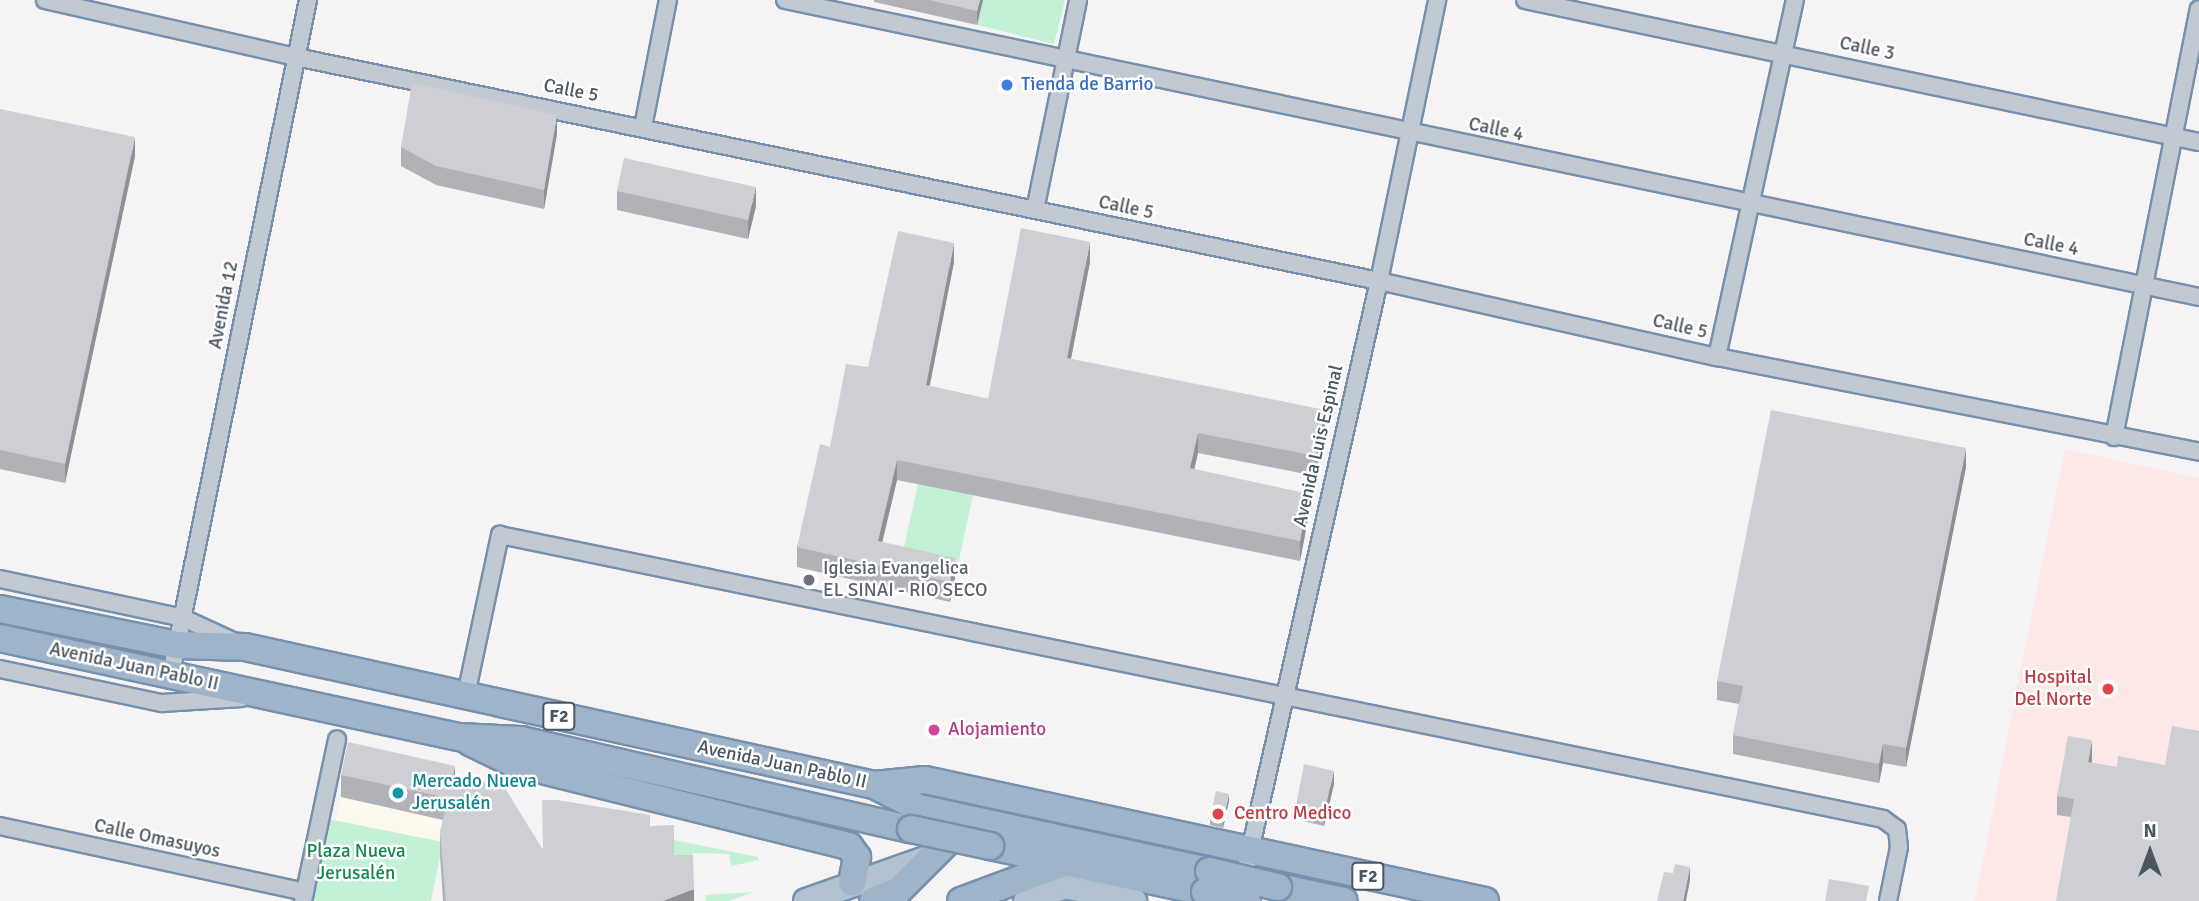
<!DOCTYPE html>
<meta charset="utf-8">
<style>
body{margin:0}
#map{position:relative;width:2199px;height:901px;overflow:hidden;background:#f5f3f3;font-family:Signika,sans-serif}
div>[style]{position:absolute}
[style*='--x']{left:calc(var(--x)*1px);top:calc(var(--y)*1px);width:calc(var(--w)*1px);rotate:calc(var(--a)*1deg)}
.commercial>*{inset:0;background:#fdf9ef}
.medical>*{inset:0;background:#fce8e6}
.green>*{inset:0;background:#c3f1d5}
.roads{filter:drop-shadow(2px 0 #7690ad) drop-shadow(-2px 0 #7690ad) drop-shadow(0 2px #7690ad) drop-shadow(0 -2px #7690ad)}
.minor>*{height:16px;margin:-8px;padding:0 8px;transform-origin:8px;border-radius:8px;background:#c1cad2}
.primary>*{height:24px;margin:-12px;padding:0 12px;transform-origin:12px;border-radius:12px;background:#b3c2d1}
.trunk>*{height:26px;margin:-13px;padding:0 13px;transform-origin:13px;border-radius:13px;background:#9fb4c9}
.bridges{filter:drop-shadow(2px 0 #7690ad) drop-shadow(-2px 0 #7690ad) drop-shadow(0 2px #7690ad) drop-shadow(0 -2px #7690ad)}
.trunk-bridge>*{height:26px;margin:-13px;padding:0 13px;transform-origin:13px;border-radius:13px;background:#9fb4c9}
.wall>*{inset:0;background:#b0b2b7}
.shaded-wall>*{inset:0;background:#909195}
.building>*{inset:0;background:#cdcfd5}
.dots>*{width:19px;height:19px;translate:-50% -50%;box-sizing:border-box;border:4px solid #fff;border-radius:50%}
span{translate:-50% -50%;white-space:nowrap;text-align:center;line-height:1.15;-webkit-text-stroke:5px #fff;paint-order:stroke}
.shield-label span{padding:2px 5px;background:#fff;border:2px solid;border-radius:5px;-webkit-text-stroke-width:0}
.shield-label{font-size:18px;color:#4a5661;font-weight:700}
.street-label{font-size:19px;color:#4a5661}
.shop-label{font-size:19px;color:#366cbe}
.left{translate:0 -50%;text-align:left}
.worship-label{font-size:19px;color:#5b616d}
.health-label{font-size:19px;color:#be3a42}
.right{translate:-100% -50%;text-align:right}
.hotel-label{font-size:19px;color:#b23c85}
.culture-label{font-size:19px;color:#0d838f}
.park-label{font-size:19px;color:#17864f}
.north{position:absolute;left:2115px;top:817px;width:70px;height:70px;-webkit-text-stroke:5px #fff;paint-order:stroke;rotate:0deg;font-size:19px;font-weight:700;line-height:28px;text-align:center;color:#4a5661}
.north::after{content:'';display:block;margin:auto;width:24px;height:32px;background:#4a5661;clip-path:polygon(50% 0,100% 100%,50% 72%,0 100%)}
</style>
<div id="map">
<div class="commercial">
<div style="clip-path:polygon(351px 750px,458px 773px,443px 842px,336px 820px)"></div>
</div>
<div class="medical">
<div style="clip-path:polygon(2065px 449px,2199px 478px,2199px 901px,1975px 901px)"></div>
</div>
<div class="green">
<div style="clip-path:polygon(983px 0,1065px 0,1054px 44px,977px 25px)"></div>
<div style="clip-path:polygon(918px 484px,973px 495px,955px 578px,900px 565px)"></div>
<div style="clip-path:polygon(327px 819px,443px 842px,431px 901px,309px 901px)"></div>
<div style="clip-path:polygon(669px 839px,758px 857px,759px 860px,731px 866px,729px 854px,692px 853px,692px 870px,668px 870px)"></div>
<div style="clip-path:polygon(754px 892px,729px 901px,706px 901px,705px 895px)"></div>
</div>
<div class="roads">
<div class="minor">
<div style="--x:45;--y:0;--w:257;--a:12.8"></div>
<div style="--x:296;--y:57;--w:1106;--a:11.69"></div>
<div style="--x:1379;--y:281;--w:346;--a:12.7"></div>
<div style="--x:1717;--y:357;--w:491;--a:11.1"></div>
<div style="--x:785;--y:0;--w:1445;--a:11.86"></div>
<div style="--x:1525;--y:0;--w:689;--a:11.9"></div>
<div style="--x:643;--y:127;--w:129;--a:-78.9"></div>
<div style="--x:1035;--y:210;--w:214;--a:-78.4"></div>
<div style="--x:1717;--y:357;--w:365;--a:-77.7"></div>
<div style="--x:2114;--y:437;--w:436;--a:-78.8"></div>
<div style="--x:0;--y:579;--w:187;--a:12"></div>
<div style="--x:183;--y:618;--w:55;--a:24.7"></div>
<div style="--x:0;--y:669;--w:166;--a:11.9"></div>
<div style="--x:162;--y:703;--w:80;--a:-3.6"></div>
<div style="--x:171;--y:674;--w:688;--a:-78.51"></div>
<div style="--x:466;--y:695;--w:164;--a:-78"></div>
<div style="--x:500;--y:535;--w:1412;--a:11.6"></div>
<div style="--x:1883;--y:819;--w:17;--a:36"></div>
<div style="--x:1897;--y:829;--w:18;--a:84"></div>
<div style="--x:1899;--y:847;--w:55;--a:101.5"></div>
<div style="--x:0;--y:826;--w:312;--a:12.2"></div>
<div style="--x:1242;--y:886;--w:620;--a:-77.24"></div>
<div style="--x:1379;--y:281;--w:287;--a:-78.3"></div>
<div style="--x:303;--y:901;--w:165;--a:-78.1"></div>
</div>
<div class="primary">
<div style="--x:806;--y:901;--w:136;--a:-19.4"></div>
<div style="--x:1026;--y:901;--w:42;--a:-21"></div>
<div style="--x:1065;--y:886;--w:71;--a:12.3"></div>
</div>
<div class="trunk">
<div style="--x:0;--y:609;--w:181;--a:11.5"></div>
<div style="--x:177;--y:645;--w:68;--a:1.7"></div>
<div style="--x:245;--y:647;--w:644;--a:12.37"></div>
<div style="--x:874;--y:785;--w:51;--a:-5.6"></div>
<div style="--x:925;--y:780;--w:573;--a:12.19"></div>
<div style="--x:0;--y:638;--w:470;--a:12.2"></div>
<div style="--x:459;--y:737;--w:62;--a:2.8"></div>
<div style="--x:521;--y:740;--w:400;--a:12.9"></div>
<div style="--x:470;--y:742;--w:48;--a:26"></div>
<div style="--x:513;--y:763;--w:346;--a:13.9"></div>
<div style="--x:849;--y:846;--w:14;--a:54"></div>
<div style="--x:857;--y:857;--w:26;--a:101"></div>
<div style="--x:874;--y:785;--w:51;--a:27.1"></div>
<div style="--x:919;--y:808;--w:297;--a:12.3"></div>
<div style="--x:990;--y:846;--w:220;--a:12.1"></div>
<div style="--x:1278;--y:887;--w:67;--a:12"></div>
<div style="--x:873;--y:901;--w:27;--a:-22"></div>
<div style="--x:898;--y:891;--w:98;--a:-45"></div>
<div style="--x:961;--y:901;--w:112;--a:-20.4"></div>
</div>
</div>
<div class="bridges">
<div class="trunk-bridge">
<div style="--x:911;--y:829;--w:81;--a:12.1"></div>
<div style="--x:1209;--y:871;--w:71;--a:13.1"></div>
<div style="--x:1205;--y:892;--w:43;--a:12.1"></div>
</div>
</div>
<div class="wall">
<div style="clip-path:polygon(874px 0,983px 0,977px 25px,874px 2px)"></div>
<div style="clip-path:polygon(0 109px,135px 156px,65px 483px,0 469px)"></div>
<div style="clip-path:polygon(557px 134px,544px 209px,436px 185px,401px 166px,401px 147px)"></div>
<div style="clip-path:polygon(617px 191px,756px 206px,748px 239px,617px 210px)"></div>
<div style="clip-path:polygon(954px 262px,929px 386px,988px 399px,1090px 262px,1071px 359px,1325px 430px,1316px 476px,1198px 453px,1194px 469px,1309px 514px,1300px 561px,897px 480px,882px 542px,955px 578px,950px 602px,797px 567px,797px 547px,830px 447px,868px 367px)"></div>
<div style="clip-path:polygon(1966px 467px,1906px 767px,1883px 763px,1879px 783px,1733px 754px,1733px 735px,1739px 704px,1717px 700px,1717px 681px)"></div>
<div style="clip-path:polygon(2092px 759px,2092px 762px,2199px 901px,2071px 817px,2057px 815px,2057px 796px)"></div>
<div style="clip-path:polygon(341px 775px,455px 786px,543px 849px,650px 826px,674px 855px,694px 901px,443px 901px,440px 855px,440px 832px,443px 820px,341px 797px)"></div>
<div style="clip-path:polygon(1334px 784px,1324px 826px,1303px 821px,1297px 814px,1297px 801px)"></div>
<div style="clip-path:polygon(1229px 801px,1223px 828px,1210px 825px,1210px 819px)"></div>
</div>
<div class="shaded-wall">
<div style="clip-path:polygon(980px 0,983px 0,977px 25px,977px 11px)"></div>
<div style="clip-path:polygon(557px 115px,557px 134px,544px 209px,544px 190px)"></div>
<div style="clip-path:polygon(135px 137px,135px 156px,65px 483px,65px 464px)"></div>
<div style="clip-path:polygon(756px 187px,756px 206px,748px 239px,748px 220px)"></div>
<div style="clip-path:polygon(1090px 242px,1090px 262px,1067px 378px,1067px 358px)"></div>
<div style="clip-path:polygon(954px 243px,954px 262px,926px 405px,926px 385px)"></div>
<div style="clip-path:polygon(1325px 410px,1325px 430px,1316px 476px,1316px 456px)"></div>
<div style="clip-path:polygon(1198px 433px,1198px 453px,1190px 488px,1190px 468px)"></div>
<div style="clip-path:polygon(1966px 448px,1966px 467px,1906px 767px,1906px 748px)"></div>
<div style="clip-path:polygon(897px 460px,897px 480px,878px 560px,878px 541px)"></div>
<div style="clip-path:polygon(1309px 494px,1309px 514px,1300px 561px,1300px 541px)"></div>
<div style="clip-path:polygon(955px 558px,955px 578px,950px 602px,950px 582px)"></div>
<div style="clip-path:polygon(2092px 740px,2092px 759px,2088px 781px,2088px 762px)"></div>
<div style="clip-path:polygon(1883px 744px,1883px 763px,1879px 783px,1879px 764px)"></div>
<div style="clip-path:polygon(455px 766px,455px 788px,451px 786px)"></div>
<div style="clip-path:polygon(1334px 771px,1334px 784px,1324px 826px,1324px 813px)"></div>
<div style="clip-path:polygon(1229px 794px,1229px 801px,1223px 828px,1223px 822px)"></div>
<div style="clip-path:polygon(1690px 867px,1690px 880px,1686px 901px,1683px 901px)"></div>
<div style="clip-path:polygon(694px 889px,694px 901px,663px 901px)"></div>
</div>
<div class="building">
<div style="clip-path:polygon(929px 0,980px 0,977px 11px)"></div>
<div style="clip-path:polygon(412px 83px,557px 115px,544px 190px,436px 166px,401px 147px)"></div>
<div style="clip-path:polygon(0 109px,135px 137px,65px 464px,0 450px)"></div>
<div style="clip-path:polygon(624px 158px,756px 187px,748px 220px,617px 191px)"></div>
<div style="clip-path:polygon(1021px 228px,1090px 242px,1067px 358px,1325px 410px,1316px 456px,1198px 433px,1190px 468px,1309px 494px,1300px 541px,897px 460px,878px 541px,955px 558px,950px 582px,797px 547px,820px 444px,830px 447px,846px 364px,868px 367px,898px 231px,954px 243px,926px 385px,988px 399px)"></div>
<div style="clip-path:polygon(1771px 410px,1966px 448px,1906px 748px,1883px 744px,1879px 764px,1733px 735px,1743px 686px,1717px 681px)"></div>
<div style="clip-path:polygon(2172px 726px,2199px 731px,2199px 901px,2056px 901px,2074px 799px,2057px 796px,2068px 736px,2092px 740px,2088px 762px,2117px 767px,2118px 756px,2165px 765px)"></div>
<div style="clip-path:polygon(348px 742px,455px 766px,451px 786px,500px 780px,543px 850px,542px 800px,557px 800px,650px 815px,650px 826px,674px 825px,674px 855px,693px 855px,694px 889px,663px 901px,446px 901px,440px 832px,448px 798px,341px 775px)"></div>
<div style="clip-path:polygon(1304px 764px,1334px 771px,1324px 813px,1303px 808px,1297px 801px)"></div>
<div style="clip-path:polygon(1216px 791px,1229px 794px,1223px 822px,1210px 819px)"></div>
<div style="clip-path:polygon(1675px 864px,1690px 867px,1683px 901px,1657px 901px,1664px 872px,1673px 873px)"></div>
<div style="clip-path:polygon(1829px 879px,1869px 886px,1866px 901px,1825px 901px)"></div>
</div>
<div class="dots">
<div style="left:1007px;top:85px;background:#3f7fe0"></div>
<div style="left:809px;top:580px;background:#6b7280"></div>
<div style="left:2108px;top:689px;background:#e0444e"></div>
<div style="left:934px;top:730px;background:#d1479c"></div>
<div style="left:398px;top:793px;background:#0f9aa8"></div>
<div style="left:1218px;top:814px;background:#e0444e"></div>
</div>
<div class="shield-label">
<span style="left:559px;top:716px">F2</span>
<span style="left:1368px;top:876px">F2</span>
</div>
<div class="street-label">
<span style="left:1867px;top:49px;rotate:12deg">Calle 3</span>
<span style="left:571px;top:91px;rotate:11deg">Calle 5</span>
<span style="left:1496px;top:130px;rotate:12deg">Calle 4</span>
<span style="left:1126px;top:208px;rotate:12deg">Calle 5</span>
<span style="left:2051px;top:245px;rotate:11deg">Calle 4</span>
<span style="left:224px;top:305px;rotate:-79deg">Avenida 12</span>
<span style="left:1680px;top:327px;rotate:13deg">Calle 5</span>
<span style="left:1319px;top:446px;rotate:-77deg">Avenida Luis Espinal</span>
<span style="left:134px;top:667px;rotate:12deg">Avenida Juan Pablo II</span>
<span style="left:782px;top:765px;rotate:12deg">Avenida Juan Pablo II</span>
<span style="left:157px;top:839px;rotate:12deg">Calle Omasuyos</span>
</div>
<div class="shop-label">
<span class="left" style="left:1021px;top:85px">Tienda de Barrio</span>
</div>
<div class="worship-label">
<span class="left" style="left:823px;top:580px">Iglesia Evangelica<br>EL SINAI - RIO SECO</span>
</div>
<div class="health-label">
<span class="right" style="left:2092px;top:689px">Hospital<br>Del Norte</span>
<span class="left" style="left:1234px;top:814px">Centro Medico</span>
</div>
<div class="hotel-label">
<span class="left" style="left:948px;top:730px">Alojamiento</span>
</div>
<div class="culture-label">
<span class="left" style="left:412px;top:793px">Mercado Nueva<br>Jerusalén</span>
</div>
<div class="park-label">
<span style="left:356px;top:863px">Plaza Nueva<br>Jerusalén</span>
</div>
<div class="north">N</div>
</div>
